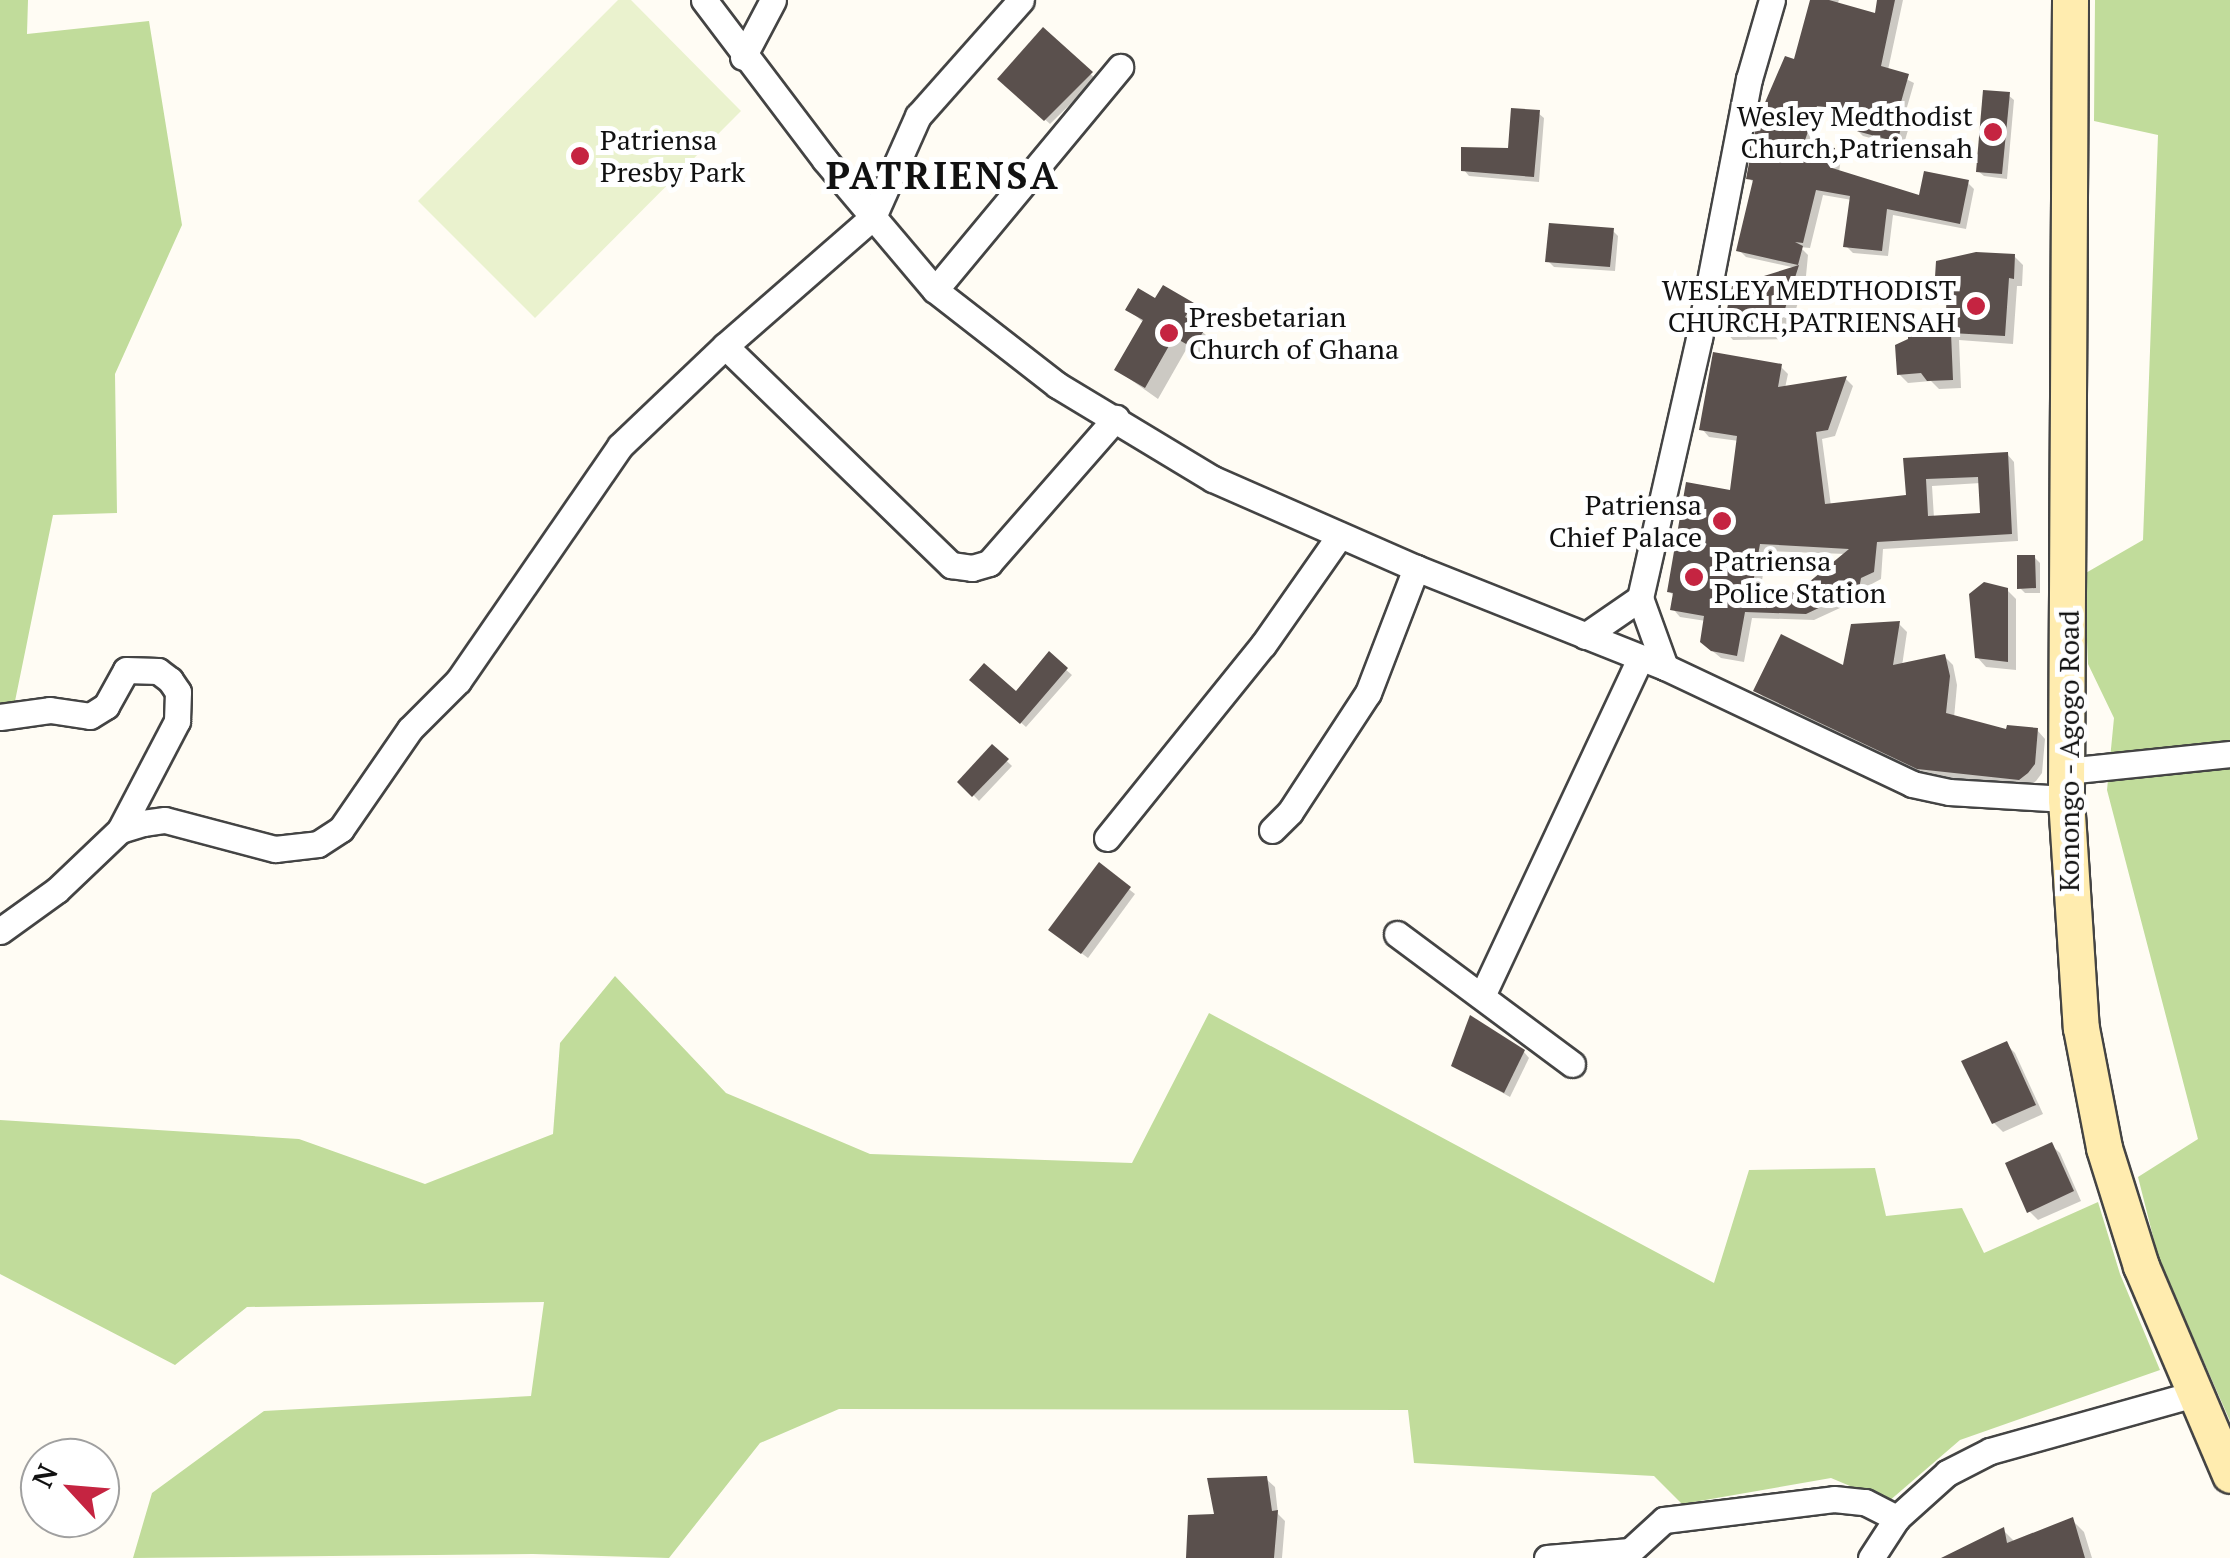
<!DOCTYPE html>
<style>
body{margin:0}
#map{position:relative;width:2230px;height:1558px;overflow:hidden;background:#fffcf4;font-family:"PT Serif",serif}
div>[style]{position:absolute}
[style*='--x']{left:calc(var(--x)*1px);top:calc(var(--y)*1px);width:calc(var(--w)*1px);rotate:calc(var(--a)*1deg)}
.forest>*{inset:0;background:#c1dc9b}
.pitch>*{inset:0;background:#eaf2ce}
.shadow>*{inset:0;background:#0003}
.building>*{inset:0;background:#5a504d}
.roads{filter:drop-shadow(2px 0 #444) drop-shadow(-2px 0 #444) drop-shadow(0 2px #444) drop-shadow(0 -2px #444)}
.street>*{height:25px;margin:-12.5px;padding:0 12.5px;transform-origin:12.5px;border-radius:12.5px;background:#fff}
.secondary>*{height:35px;margin:-17.5px;padding:0 17.5px;transform-origin:17.5px;border-radius:17.5px;background:#ffecaf}
.dots>*{width:28px;height:28px;translate:-50% -50%;box-sizing:border-box;border:5px solid #fff;border-radius:50%}
span{translate:-50% -50%;white-space:nowrap;text-align:center;line-height:1.15;-webkit-text-stroke:10px #fff;paint-order:stroke}
.poi-label{font-size:28px;color:#111}
.right{translate:-100% -50%;text-align:right}
.left{translate:0 -50%;text-align:left}
.street-label{font-size:28px;color:#111}
.district-label{font-size:38px;color:#111;font-weight:700;letter-spacing:2.5px}
.north{position:absolute;left:20px;top:1438px;width:100px;height:100px;box-sizing:border-box;background:#fff;border:2px solid #a0a0a0;border-radius:50%;rotate:296deg;font-size:28px;font-weight:700;line-height:40px;text-align:center;color:#111}
.north::after{content:'';display:block;margin:auto;width:35px;height:45px;background:#c52441;clip-path:polygon(50% 0,100% 100%,50% 72%,0 100%)}
</style>
<div id="map">
<div class="forest">
<div style="clip-path:polygon(0 0,28px 0,27px 34px,149px 21px,182px 225px,115px 374px,117px 513px,53px 515px,14px 706px,0 704px)"></div>
<div style="clip-path:polygon(2095px 0,2230px 0,2230px 1421px,2159px 1260px,2138px 1177px,2198px 1139px,2107px 790px,2114px 718px,2088px 664px,2084px 574px,2143px 540px,2158px 135px,2094px 121px)"></div>
<div style="clip-path:polygon(615px 976px,726px 1093px,870px 1154px,1132px 1163px,1209px 1013px,1714px 1283px,1749px 1170px,1875px 1168px,1886px 1216px,1962px 1208px,1984px 1253px,2098px 1202px,2120px 1274px,2160px 1370px,1960px 1440px,1888px 1502px,1831px 1478px,1682px 1504px,1654px 1476px,1414px 1463px,1408px 1410px,839px 1409px,760px 1443px,669px 1558px,533px 1554px,133px 1558px,152px 1493px,264px 1411px,531px 1396px,544px 1302px,247px 1307px,175px 1365px,0 1274px,0 1120px,299px 1139px,425px 1184px,553px 1134px,560px 1043px)"></div>
</div>
<div class="pitch">
<div style="clip-path:polygon(618px 0,631px 0,741px 111px,535px 318px,418px 201px)"></div>
</div>
<div class="shadow">
<div style="clip-path:polygon(1812px 0,1839px 0,1837px 5px,1877px 16px,1880px 0,1903px 0,1888px 70px,1914px 83px,1905px 114px,1911px 120px,1903px 147px,1863px 136px,1856px 129px,1860px 116px,1824px 112px,1811px 147px,1834px 151px,1841px 157px,1839px 173px,1921px 199px,1967px 182px,1974px 189px,1966px 229px,1893px 215px,1888px 256px,1853px 253px,1846px 246px,1852px 200px,1823px 195px,1810px 248px,1800px 247px,1808px 255px,1806px 276px,1787px 339px,1733px 340px,1725px 331px,1796px 268px,1746px 257px,1739px 250px,1755px 184px,1749px 178px,1796px 63px)"></div>
<div style="clip-path:polygon(1043px 31px,1096px 79px,1050px 124px,1001px 79px)"></div>
<div style="clip-path:polygon(2008px 95px,2014px 100px,2007px 179px,1984px 176px,1978px 171px)"></div>
<div style="clip-path:polygon(1538px 113px,1544px 118px,1539px 182px,1469px 176px,1464px 170px,1510px 151px)"></div>
<div style="clip-path:polygon(1612px 230px,1618px 236px,1615px 271px,1554px 267px,1548px 261px)"></div>
<div style="clip-path:polygon(2014px 256px,2023px 265px,2022px 286px,2017px 286px,2013px 344px,1959px 340px,1961px 388px,1939px 389px,1931px 381px,1908px 383px,1899px 374px,1947px 328px,1950px 285px,1937px 276px)"></div>
<div style="clip-path:polygon(1156px 302px,1192px 305px,1204px 317px,1198px 328px,1215px 343px,1206px 358px,1187px 348px,1158px 399px,1117px 370px,1144px 323px,1128px 309px)"></div>
<div style="clip-path:polygon(evenodd,1780px 366px,1788px 374px,1785px 388px,1846px 379px,1853px 386px,1835px 436px,1822px 439px,1831px 506px,1908px 497px,1906px 460px,2007px 454px,2014px 462px,2018px 541px,1883px 549px,1881px 579px,1868px 586px,1866px 596px,1814px 620px,1752px 618px,1744px 662px,1721px 658px,1710px 649px,1706px 621px,1680px 617px,1673px 609px,1675px 597px,1669px 591px,1732px 493px,1739px 441px,1709px 437px,1702px 429px,1780px 366px,1981px 483px,1982px 515px,1934px 518px,1932px 486px,1981px 483px,1780px 366px,1767px 551px,1846px 554px,1798px 595px,1760px 592px,1767px 551px)"></div>
<div style="clip-path:polygon(2034px 557px,2040px 563px,2040px 593px,2025px 593px,2020px 588px)"></div>
<div style="clip-path:polygon(2007px 590px,2016px 599px,2016px 670px,1986px 667px,1977px 657px)"></div>
<div style="clip-path:polygon(1899px 624px,1907px 632px,1902px 666px,1945px 657px,1953px 665px,1957px 685px,1954px 718px,2008px 732px,2037px 730px,2045px 739px,2042px 773px,2036px 781px,2028px 787px,1927px 775px,1764px 698px,1756px 690px,1845px 669px)"></div>
<div style="clip-path:polygon(1049px 655px,1072px 675px,1026px 727px,973px 680px,1016px 694px)"></div>
<div style="clip-path:polygon(993px 748px,1012px 766px,979px 801px,961px 782px)"></div>
<div style="clip-path:polygon(1099px 866px,1135px 894px,1088px 958px,1057px 935px)"></div>
<div style="clip-path:polygon(2006px 1044px,2015px 1053px,2043px 1114px,2003px 1132px,1994px 1123px)"></div>
<div style="clip-path:polygon(1524px 1052px,1529px 1058px,1510px 1097px,1454px 1066px)"></div>
<div style="clip-path:polygon(2051px 1145px,2060px 1153px,2081px 1201px,2038px 1220px,2029px 1211px)"></div>
<div style="clip-path:polygon(1266px 1479px,1275px 1487px,1278px 1514px,1285px 1521px,1282px 1558px,1188px 1558px,1217px 1516px)"></div>
<div style="clip-path:polygon(2072px 1520px,2084px 1532px,2092px 1558px,1959px 1558px,2003px 1530px,2015px 1542px)"></div>
</div>
<div class="building">
<div style="clip-path:polygon(1810px 0,1829px 0,1875px 13px,1877px 0,1895px 0,1881px 66px,1909px 74px,1899px 109px,1906px 111px,1897px 142px,1853px 130px,1859px 111px,1817px 106px,1804px 143px,1835px 148px,1832px 168px,1919px 195px,1924px 171px,1969px 180px,1960px 224px,1887px 209px,1882px 251px,1843px 247px,1850px 196px,1816px 190px,1803px 243px,1795px 242px,1803px 246px,1798px 265px,1736px 251px,1753px 180px,1746px 179px,1757px 121px,1785px 56px,1794px 59px)"></div>
<div style="clip-path:polygon(1043px 27px,1093px 72px,1044px 121px,997px 79px)"></div>
<div style="clip-path:polygon(1983px 90px,2010px 92px,2002px 174px,1976px 172px)"></div>
<div style="clip-path:polygon(1511px 108px,1540px 110px,1534px 177px,1461px 171px,1461px 147px,1508px 148px)"></div>
<div style="clip-path:polygon(1549px 223px,1614px 228px,1610px 267px,1545px 262px)"></div>
<div style="clip-path:polygon(1976px 252px,2015px 254px,2014px 279px,2009px 278px,2005px 336px,1951px 333px,1953px 380px,1927px 381px,1921px 373px,1897px 375px,1895px 345px,1908px 339px,1908px 326px,1945px 326px,1948px 277px,1935px 277px,1936px 261px)"></div>
<div style="clip-path:polygon(1799px 265px,1778px 331px,1722px 332px,1732px 286px)"></div>
<div style="clip-path:polygon(1163px 285px,1194px 303px,1185px 317px,1205px 329px,1193px 348px,1174px 337px,1145px 388px,1114px 370px,1143px 320px,1125px 310px,1138px 288px,1155px 298px)"></div>
<div style="clip-path:polygon(evenodd,1713px 352px,1782px 364px,1778px 387px,1847px 376px,1828px 430px,1816px 432px,1825px 504px,1906px 495px,1903px 458px,2008px 452px,2012px 534px,1877px 542px,1874px 572px,1861px 578px,1859px 589px,1806px 614px,1745px 612px,1737px 656px,1711px 651px,1700px 642px,1704px 616px,1670px 610px,1673px 593px,1667px 592px,1686px 482px,1730px 490px,1737px 436px,1699px 430px,1713px 352px,1978px 477px,1980px 513px,1928px 516px,1926px 479px,1978px 477px,1713px 352px,1760px 544px,1849px 549px,1797px 592px,1752px 589px,1760px 544px)"></div>
<div style="clip-path:polygon(2017px 555px,2035px 555px,2036px 588px,2017px 589px)"></div>
<div style="clip-path:polygon(1984px 582px,2008px 588px,2008px 662px,1975px 658px,1969px 594px)"></div>
<div style="clip-path:polygon(1900px 621px,1893px 665px,1945px 654px,1950px 676px,1946px 713px,2006px 729px,2007px 725px,2038px 728px,2035px 764px,2028px 773px,2019px 780px,1917px 769px,1753px 691px,1781px 634px,1843px 665px,1851px 624px)"></div>
<div style="clip-path:polygon(1049px 651px,1068px 668px,1020px 724px,969px 680px,984px 663px,1016px 691px)"></div>
<div style="clip-path:polygon(992px 744px,1009px 759px,972px 797px,957px 782px)"></div>
<div style="clip-path:polygon(1099px 862px,1131px 887px,1081px 954px,1048px 930px)"></div>
<div style="clip-path:polygon(1470px 1015px,1525px 1050px,1504px 1093px,1451px 1066px)"></div>
<div style="clip-path:polygon(2007px 1041px,2036px 1105px,1992px 1124px,1961px 1061px)"></div>
<div style="clip-path:polygon(2052px 1142px,2074px 1191px,2027px 1213px,2005px 1163px)"></div>
<div style="clip-path:polygon(1267px 1476px,1272px 1511px,1278px 1510px,1274px 1558px,1186px 1558px,1188px 1515px,1214px 1514px,1207px 1478px)"></div>
<div style="clip-path:polygon(2073px 1517px,2085px 1558px,1941px 1558px,2004px 1527px,2007px 1543px)"></div>
</div>
<div class="roads">
<div class="street">
<div style="--x:704;--y:0;--w:201;--a:52.9"></div>
<div style="--x:825;--y:160;--w:170;--a:49.8"></div>
<div style="--x:935;--y:290;--w:155;--a:37.9"></div>
<div style="--x:1057;--y:385;--w:182;--a:31.1"></div>
<div style="--x:1213;--y:479;--w:222;--a:23.7"></div>
<div style="--x:1416;--y:568;--w:268;--a:21.7"></div>
<div style="--x:1665;--y:667;--w:273;--a:25.3"></div>
<div style="--x:1912;--y:784;--w:38;--a:12"></div>
<div style="--x:1949;--y:792;--w:117;--a:3.4"></div>
<div style="--x:743;--y:57;--w:64;--a:-62.2"></div>
<div style="--x:935;--y:290;--w:290;--a:-50.3"></div>
<div style="--x:725;--y:346;--w:315;--a:44.1"></div>
<div style="--x:951;--y:565;--w:21;--a:8"></div>
<div style="--x:972;--y:568;--w:18;--a:-16"></div>
<div style="--x:989;--y:563;--w:193;--a:-48.8"></div>
<div style="--x:1585;--y:636;--w:67;--a:-34.6"></div>
<div style="--x:1665;--y:667;--w:73;--a:-109.9"></div>
<div style="--x:1640;--y:598;--w:267;--a:-77.2"></div>
<div style="--x:1699;--y:338;--w:264;--a:-79.1"></div>
<div style="--x:1749;--y:79;--w:82;--a:-73.8"></div>
<div style="--x:0;--y:717;--w:50;--a:-8"></div>
<div style="--x:50;--y:710;--w:40;--a:8.5"></div>
<div style="--x:90;--y:716;--w:19;--a:-32"></div>
<div style="--x:106;--y:706;--w:41;--a:-60.9"></div>
<div style="--x:126;--y:670;--w:32;--a:2"></div>
<div style="--x:158;--y:671;--w:15;--a:37"></div>
<div style="--x:170;--y:680;--w:14;--a:56"></div>
<div style="--x:178;--y:692;--w:29;--a:92"></div>
<div style="--x:177;--y:721;--w:123;--a:117.6"></div>
<div style="--x:2066;--y:771;--w:165;--a:-5.9"></div>
<div style="--x:1272;--y:830;--w:25;--a:-45"></div>
<div style="--x:1290;--y:812;--w:142;--a:-56.8"></div>
<div style="--x:1368;--y:693;--w:134;--a:-69"></div>
<div style="--x:1107;--y:838;--w:248;--a:-51.1"></div>
<div style="--x:1263;--y:645;--w:134;--a:-55"></div>
<div style="--x:0;--y:931;--w:70;--a:-35.7"></div>
<div style="--x:57;--y:890;--w:87;--a:-43.6"></div>
<div style="--x:120;--y:830;--w:24;--a:-17"></div>
<div style="--x:143;--y:823;--w:22;--a:-8"></div>
<div style="--x:165;--y:820;--w:114;--a:14.8"></div>
<div style="--x:275;--y:849;--w:43;--a:-6.6"></div>
<div style="--x:318;--y:844;--w:27;--a:-33"></div>
<div style="--x:341;--y:829;--w:121;--a:-55.4"></div>
<div style="--x:410;--y:729;--w:68;--a:-45"></div>
<div style="--x:458;--y:681;--w:285;--a:-55.4"></div>
<div style="--x:620;--y:446;--w:145;--a:-43.6"></div>
<div style="--x:725;--y:346;--w:196;--a:-41.1"></div>
<div style="--x:873;--y:217;--w:111;--a:-66"></div>
<div style="--x:918;--y:116;--w:155;--a:-48.4"></div>
<div style="--x:1397;--y:934;--w:218;--a:36.6"></div>
<div style="--x:1482;--y:996;--w:373;--a:-64.9"></div>
<div style="--x:1547;--y:1558;--w:83;--a:-4.8"></div>
<div style="--x:1630;--y:1551;--w:46;--a:-42.4"></div>
<div style="--x:1664;--y:1520;--w:171;--a:-7"></div>
<div style="--x:1834;--y:1499;--w:31;--a:6"></div>
<div style="--x:1865;--y:1502;--w:36;--a:27"></div>
<div style="--x:1871;--y:1558;--w:48;--a:-57"></div>
<div style="--x:1897;--y:1518;--w:67;--a:-42"></div>
<div style="--x:1947;--y:1473;--w:48;--a:-27.1"></div>
<div style="--x:1990;--y:1451;--w:212;--a:-15.6"></div>
</div>
<div class="secondary">
<div style="--x:2070;--y:0;--w:799;--a:90.29"></div>
<div style="--x:2066;--y:799;--w:229;--a:86.3"></div>
<div style="--x:2081;--y:1028;--w:122;--a:79.1"></div>
<div style="--x:2104;--y:1148;--w:124;--a:72.6"></div>
<div style="--x:2141;--y:1266;--w:227;--a:66.9"></div>
</div>
</div>
<div class="dots">
<div style="left:1993px;top:132px;background:#c52441"></div>
<div style="left:580px;top:156px;background:#c52441"></div>
<div style="left:1976px;top:306px;background:#c52441"></div>
<div style="left:1169px;top:333px;background:#c52441"></div>
<div style="left:1722px;top:521px;background:#c52441"></div>
<div style="left:1694px;top:577px;background:#c52441"></div>
</div>
<div class="poi-label">
<span class="right" style="left:1973px;top:132px">Wesley Medthodist<br>Church,Patriensah</span>
<span class="left" style="left:600px;top:156px">Patriensa<br>Presby Park</span>
<span class="right" style="left:1956px;top:306px">WESLEY MEDTHODIST<br>CHURCH,PATRIENSAH</span>
<span class="left" style="left:1189px;top:333px">Presbetarian<br>Church of Ghana</span>
<span class="right" style="left:1702px;top:521px">Patriensa<br>Chief Palace</span>
<span class="left" style="left:1714px;top:577px">Patriensa<br>Police Station</span>
</div>
<div class="street-label">
<span style="left:2069px;top:751px;rotate:-90deg">Konongo - Agogo Road</span>
</div>
<div class="district-label">
<span style="left:943px;top:176px">PATRIENSA</span>
</div>
<div class="north">N</div>
</div>
